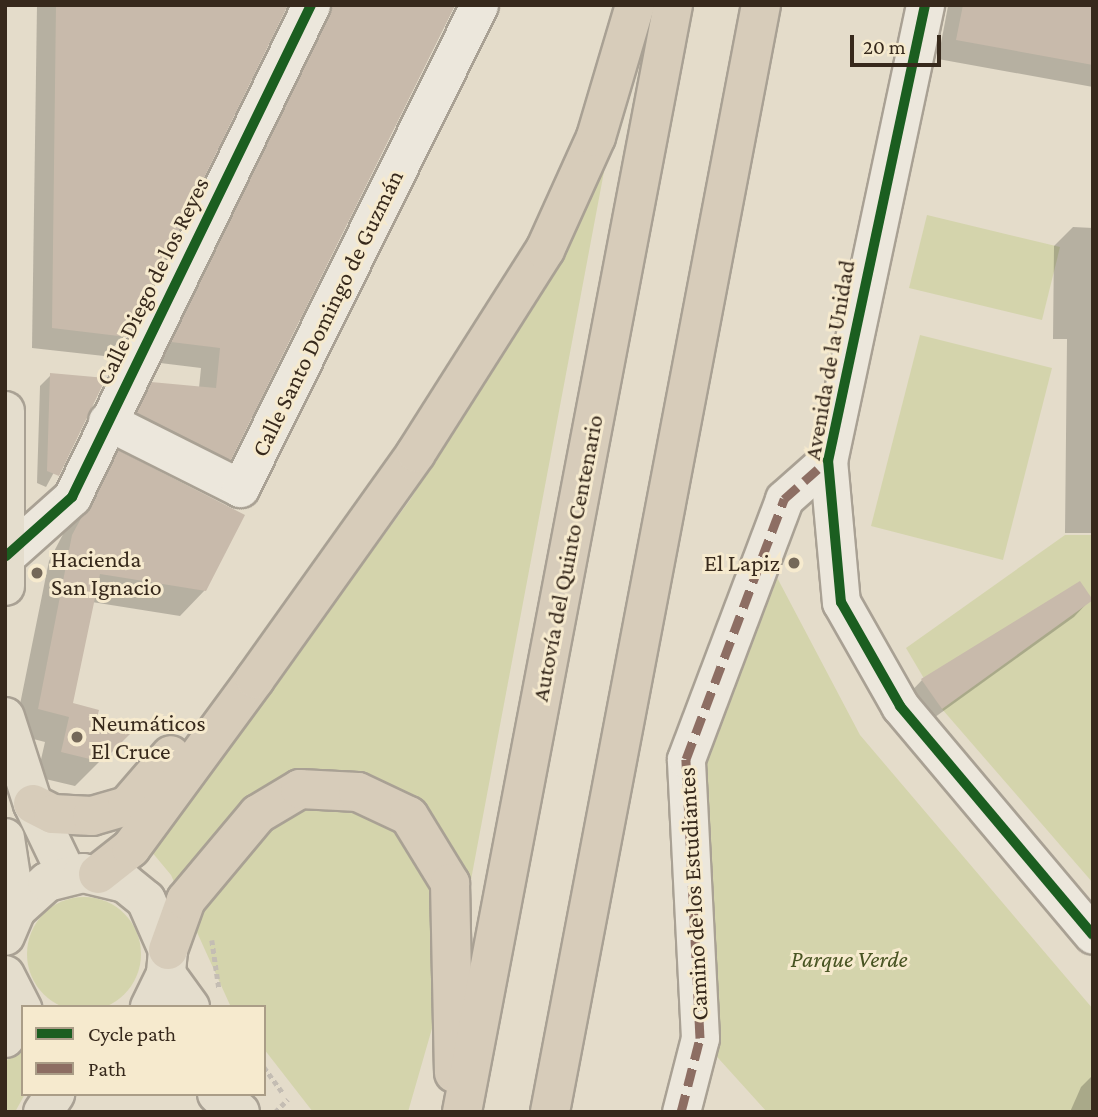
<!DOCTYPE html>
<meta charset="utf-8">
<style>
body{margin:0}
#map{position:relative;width:1098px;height:1117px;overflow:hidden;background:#e4dcca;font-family:"Crimson Pro",serif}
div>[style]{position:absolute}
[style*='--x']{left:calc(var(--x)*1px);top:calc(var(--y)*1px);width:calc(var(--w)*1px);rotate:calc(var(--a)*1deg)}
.green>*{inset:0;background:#d4d4ac}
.round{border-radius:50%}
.shadow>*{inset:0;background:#0003}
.building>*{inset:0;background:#c8baab}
.path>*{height:4.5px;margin-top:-2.25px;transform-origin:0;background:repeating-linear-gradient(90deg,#c4bdb3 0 5px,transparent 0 8.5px)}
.roads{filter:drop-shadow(2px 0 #a9a194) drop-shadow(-2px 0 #a9a194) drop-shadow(0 2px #a9a194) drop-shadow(0 -2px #a9a194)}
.minor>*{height:37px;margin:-18.5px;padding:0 18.5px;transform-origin:18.5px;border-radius:18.5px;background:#ece7dc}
.major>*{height:38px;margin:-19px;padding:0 19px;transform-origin:19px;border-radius:19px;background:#e4ddcd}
.highway>*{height:38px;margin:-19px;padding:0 19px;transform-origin:19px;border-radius:19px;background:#d7ccba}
.quiet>*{height:9px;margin-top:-4.5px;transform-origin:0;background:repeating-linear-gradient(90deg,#8d6e63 0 18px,transparent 0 27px)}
.cycleway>*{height:10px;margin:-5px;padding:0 5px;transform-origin:5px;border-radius:5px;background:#1b5e20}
.dots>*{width:19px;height:19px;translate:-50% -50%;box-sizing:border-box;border:4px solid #f6eace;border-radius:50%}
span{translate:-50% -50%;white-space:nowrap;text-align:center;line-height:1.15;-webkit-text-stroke:6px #f6eace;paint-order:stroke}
.street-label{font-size:24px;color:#37291c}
.poi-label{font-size:24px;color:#37291c}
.left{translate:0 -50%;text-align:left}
.right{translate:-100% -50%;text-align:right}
.park-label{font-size:24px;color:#485422;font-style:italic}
.frame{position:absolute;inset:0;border:7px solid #37291c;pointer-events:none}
.legend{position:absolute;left:21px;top:1005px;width:245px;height:91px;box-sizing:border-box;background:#f6eace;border:2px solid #aa9d87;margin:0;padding:9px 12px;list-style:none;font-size:21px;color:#37291c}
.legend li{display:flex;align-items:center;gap:14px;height:35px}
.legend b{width:35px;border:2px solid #aa9d87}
.scale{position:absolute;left:850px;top:35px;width:91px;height:32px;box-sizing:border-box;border:4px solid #37291c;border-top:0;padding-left:9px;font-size:21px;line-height:24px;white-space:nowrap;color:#37291c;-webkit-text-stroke:5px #f6eace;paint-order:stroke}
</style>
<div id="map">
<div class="green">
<div style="clip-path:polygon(612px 129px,464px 917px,408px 1112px,313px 1112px,264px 1049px,264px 1007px,230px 1005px,171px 875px,151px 851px,410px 500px,540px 291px)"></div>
<div style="clip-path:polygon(927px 215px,1060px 247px,1042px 320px,909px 288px)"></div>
<div style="clip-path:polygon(920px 335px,1052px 368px,1003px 560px,871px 526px)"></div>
<div style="clip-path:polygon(1065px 535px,1093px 535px,1093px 883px,942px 709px,906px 648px)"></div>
<div style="clip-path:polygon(762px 549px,860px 735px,1093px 1009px,1093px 1112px,767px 1112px,700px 1038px,686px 759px)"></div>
<div class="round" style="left:27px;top:897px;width:114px;height:114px"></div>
<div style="clip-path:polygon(13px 1048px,23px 1053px,25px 1094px,15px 1112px,5px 1112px,5px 1065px)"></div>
</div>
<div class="shadow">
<div style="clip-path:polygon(37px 5px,286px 5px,125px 336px,104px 356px,32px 348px)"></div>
<div style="clip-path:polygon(292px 5px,455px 5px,229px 459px,209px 479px,117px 433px,131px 405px,152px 384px,199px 388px,201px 368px,152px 362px)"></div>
<div style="clip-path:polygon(1093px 5px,1093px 87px,938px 59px,948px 6px)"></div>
<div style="clip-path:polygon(1073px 227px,1093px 228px,1093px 533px,1065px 533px,1067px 339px,1053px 339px,1054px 246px)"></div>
<div style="clip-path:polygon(51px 375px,104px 380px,46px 487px,37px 483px,40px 386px)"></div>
<div style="clip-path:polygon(118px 452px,205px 590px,180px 616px,92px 602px,71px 704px,94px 722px,132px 729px,75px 786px,37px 777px,45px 742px,14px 734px,49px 561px,93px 477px)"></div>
<div style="clip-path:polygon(1080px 583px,1091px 599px,1074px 617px,924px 725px,905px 698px,922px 680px)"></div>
<div style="clip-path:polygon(1093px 1075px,1093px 1112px,1070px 1112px,1081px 1087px)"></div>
</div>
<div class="building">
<div style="clip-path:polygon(56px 5px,288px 5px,127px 337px,52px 328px)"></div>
<div style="clip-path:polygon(332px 5px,455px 5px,231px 460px,136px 412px,151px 382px,216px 388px,220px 348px,171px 342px)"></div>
<div style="clip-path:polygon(963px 5px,1093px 5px,1093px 65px,956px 40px)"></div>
<div style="clip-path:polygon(50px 373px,106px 378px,59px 476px,47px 471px)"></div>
<div style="clip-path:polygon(118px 450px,245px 515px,206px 591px,100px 574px,73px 703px,99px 710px,96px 721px,136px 728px,102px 762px,61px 752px,69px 717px,38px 709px,72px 535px)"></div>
<div style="clip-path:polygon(1080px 581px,1093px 600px,942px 709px,921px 679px)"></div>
</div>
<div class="path">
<div style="--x:212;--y:940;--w:49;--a:81.7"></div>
<div style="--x:264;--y:1067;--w:32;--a:54"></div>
<div style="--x:275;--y:1112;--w:18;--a:-45"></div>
</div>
<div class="roads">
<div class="minor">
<div style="--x:925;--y:5;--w:465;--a:102"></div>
<div style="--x:828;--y:460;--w:143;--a:84.8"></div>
<div style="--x:841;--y:602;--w:120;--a:60.4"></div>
<div style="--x:900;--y:706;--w:299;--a:49.9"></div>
<div style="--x:107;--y:421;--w:149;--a:26.7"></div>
<div style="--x:240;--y:488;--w:539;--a:-63.67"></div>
<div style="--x:6;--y:556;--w:89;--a:-41.8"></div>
<div style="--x:72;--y:497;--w:547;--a:-64.09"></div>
<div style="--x:681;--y:1112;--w:76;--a:-75.6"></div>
<div style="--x:700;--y:1038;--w:279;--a:-92.9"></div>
<div style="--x:686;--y:759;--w:278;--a:-69.3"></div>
<div style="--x:784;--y:499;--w:59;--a:-41.6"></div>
</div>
<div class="major">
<div style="--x:5;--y:411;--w:175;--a:90"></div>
<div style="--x:5;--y:717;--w:91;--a:72.2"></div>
<div style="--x:33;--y:804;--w:79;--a:64.4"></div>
<div style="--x:5;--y:838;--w:73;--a:81.3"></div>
<div style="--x:5;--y:936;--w:28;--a:-67"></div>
<div style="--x:16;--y:910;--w:42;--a:-42.1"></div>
<div style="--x:47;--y:882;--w:37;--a:-14"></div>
<div style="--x:83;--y:873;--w:43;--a:13.4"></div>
<div style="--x:125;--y:883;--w:27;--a:39"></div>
<div style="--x:146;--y:900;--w:55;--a:66.3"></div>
<div style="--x:168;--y:950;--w:24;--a:95"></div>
<div style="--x:166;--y:974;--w:37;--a:116"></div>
<div style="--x:166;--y:974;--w:41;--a:54"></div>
<div style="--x:5;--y:975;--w:39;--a:63"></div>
<div style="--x:5;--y:1038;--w:34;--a:-62"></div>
<div style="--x:217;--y:1094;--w:29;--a:38"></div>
<div style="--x:43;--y:1112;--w:22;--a:-56"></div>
</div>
<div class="highway">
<div style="--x:33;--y:804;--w:22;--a:27"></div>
<div style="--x:53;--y:814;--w:39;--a:3"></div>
<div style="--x:92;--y:816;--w:36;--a:-16"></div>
<div style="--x:127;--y:806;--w:67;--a:-49.2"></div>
<div style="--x:98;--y:874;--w:42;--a:-38.2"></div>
<div style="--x:131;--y:848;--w:210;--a:-53.7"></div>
<div style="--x:255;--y:679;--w:277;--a:-54.5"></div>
<div style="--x:416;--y:453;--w:241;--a:-57.6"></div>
<div style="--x:545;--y:250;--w:124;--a:-65.7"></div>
<div style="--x:596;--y:137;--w:138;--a:-73.5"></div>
<div style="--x:168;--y:950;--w:53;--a:-70.2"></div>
<div style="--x:186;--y:900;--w:112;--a:-50.1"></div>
<div style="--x:258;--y:814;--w:49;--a:-30.8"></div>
<div style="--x:300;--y:789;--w:58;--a:3"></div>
<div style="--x:358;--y:792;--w:56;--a:25.2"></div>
<div style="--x:409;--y:816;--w:79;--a:58.5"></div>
<div style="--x:450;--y:883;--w:190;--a:88.8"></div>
<div style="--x:462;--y:1112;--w:1127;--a:-79.21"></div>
<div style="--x:550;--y:1112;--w:1127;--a:-79.21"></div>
</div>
</div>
<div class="quiet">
<div style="--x:681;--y:1112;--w:76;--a:-75.6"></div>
<div style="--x:700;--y:1038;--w:279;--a:-92.9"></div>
<div style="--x:686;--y:759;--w:278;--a:-69.3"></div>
<div style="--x:784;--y:499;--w:59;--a:-41.6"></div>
</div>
<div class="cycleway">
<div style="--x:925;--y:5;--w:465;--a:102"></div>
<div style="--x:828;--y:460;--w:143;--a:84.8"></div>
<div style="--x:841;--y:602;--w:120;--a:60.4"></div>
<div style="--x:900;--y:706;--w:299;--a:49.9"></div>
<div style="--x:6;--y:556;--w:89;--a:-41.8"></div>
<div style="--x:72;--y:497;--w:547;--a:-64.09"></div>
</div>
<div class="dots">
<div style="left:794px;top:563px;background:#746859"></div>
<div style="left:37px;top:573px;background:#746859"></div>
<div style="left:77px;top:737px;background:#746859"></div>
</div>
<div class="street-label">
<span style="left:152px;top:281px;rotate:-64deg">Calle Diego de los Reyes</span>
<span style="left:327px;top:313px;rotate:-64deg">Calle Santo Domingo de Guzmán</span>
<span style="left:829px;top:360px;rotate:-80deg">Avenida de la Unidad</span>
<span style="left:567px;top:558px;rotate:-79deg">Autovía del Quinto Centenario</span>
<span style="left:693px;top:894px;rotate:-93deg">Camino de los Estudiantes</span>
</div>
<div class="poi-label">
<span class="left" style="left:51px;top:573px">Hacienda<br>San Ignacio</span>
<span class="right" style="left:780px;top:563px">El Lapiz</span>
<span class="left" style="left:91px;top:737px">Neumáticos<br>El Cruce</span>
</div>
<div class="park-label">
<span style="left:849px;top:959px">Parque Verde</span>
</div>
<div class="frame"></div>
<ul class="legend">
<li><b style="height:9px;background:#1b5e20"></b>Cycle path</li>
<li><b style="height:9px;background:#8d6e63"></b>Path</li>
</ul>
<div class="scale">20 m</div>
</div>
